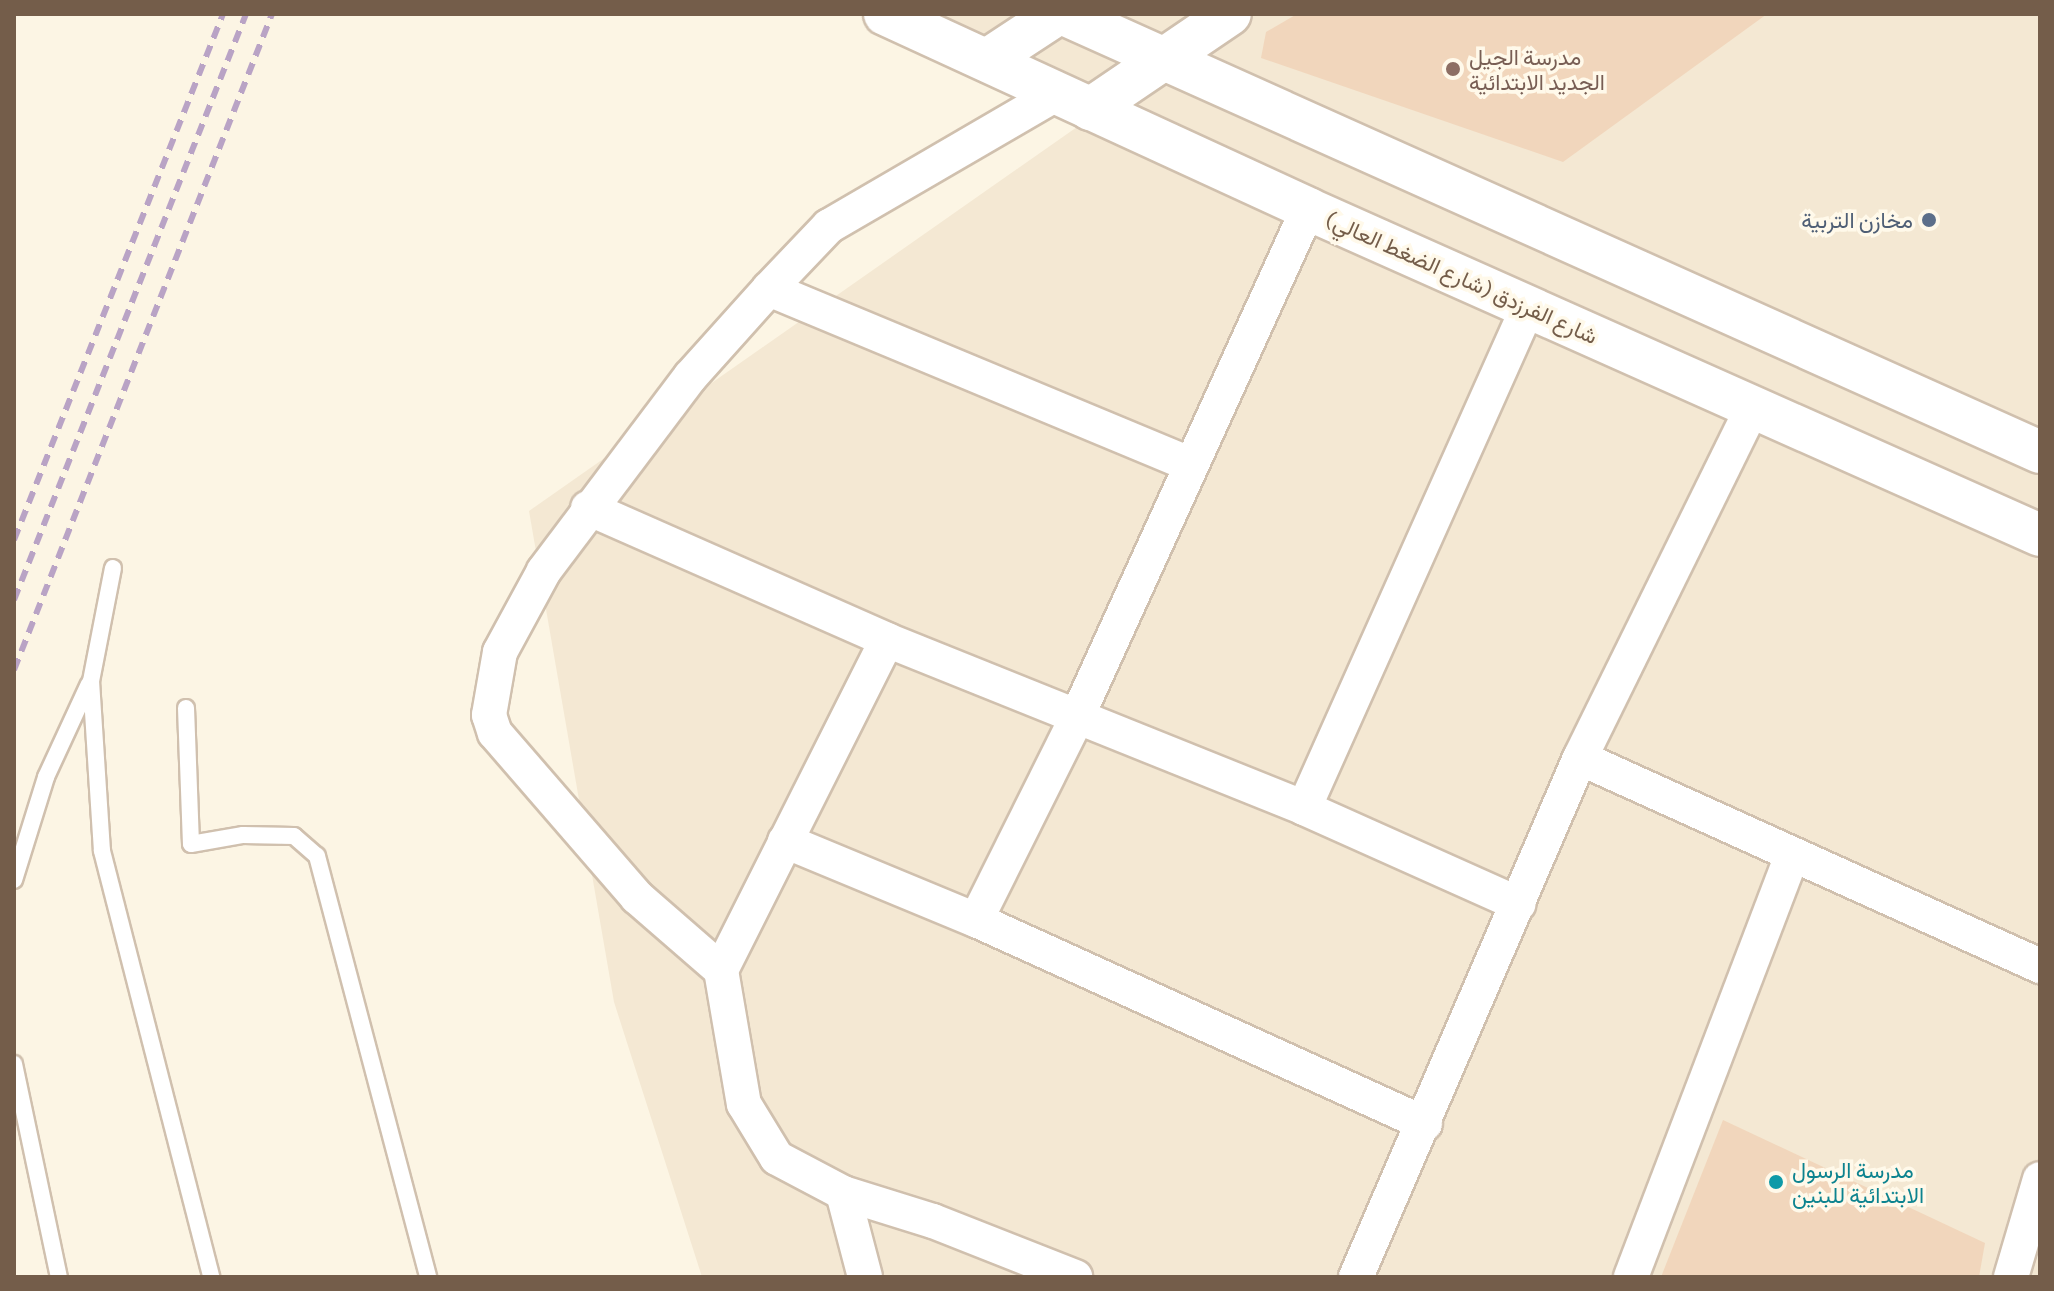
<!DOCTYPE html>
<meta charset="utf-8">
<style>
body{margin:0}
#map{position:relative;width:2054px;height:1291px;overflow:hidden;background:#fcf5e4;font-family:Commissioner,Vazirmatn,sans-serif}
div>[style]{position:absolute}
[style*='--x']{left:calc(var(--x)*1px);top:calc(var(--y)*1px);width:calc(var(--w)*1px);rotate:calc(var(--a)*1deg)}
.residential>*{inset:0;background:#f4e8d3}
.building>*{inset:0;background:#f1d6bc}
.roads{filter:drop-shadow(2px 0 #d0c0ae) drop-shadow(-2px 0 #d0c0ae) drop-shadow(0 2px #d0c0ae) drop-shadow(0 -2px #d0c0ae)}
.service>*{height:16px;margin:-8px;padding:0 8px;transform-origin:8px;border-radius:8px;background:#fff}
.minor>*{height:34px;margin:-17px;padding:0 17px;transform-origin:17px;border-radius:17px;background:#fff}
.tertiary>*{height:42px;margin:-21px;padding:0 21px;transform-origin:21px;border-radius:21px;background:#fff}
.rail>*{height:6px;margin-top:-3px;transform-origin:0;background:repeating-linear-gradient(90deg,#b9a3c5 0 12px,transparent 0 20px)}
.dots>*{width:22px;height:22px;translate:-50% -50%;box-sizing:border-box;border:4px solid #fff9ea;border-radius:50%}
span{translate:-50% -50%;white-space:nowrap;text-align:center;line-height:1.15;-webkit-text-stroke:7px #fff9ea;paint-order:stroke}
.education-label{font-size:22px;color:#785e54}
.left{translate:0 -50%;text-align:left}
.service-label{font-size:22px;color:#4e5e75}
.right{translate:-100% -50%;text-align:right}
.street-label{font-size:22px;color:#745d4a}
.culture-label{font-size:22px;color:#0d838f}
.frame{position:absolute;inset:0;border:16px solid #745d4a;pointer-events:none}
</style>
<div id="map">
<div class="residential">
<div style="clip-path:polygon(912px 14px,2040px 14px,2040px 1277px,702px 1277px,614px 1002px,529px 511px,1097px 113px)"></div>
</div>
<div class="building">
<div style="clip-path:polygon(1297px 14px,1767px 14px,1563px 162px,1261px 58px,1266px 32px)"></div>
<div style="clip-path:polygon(1723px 1120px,1985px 1243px,1979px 1277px,1661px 1277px)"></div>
</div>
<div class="roads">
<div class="service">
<div style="--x:113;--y:568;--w:115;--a:101"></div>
<div style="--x:91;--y:681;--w:170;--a:86.3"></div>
<div style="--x:102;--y:851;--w:440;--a:75.6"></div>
<div style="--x:186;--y:708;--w:136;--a:87.9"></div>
<div style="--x:191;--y:844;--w:53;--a:-9.8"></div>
<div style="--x:243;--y:835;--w:51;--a:1.1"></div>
<div style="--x:294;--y:836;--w:30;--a:41"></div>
<div style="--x:317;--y:856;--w:435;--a:75.2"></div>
<div style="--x:14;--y:880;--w:108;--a:-72.7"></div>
<div style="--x:46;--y:777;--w:102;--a:-65.2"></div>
<div style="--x:14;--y:1064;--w:218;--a:78.1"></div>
</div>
<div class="minor">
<div style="--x:1056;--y:94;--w:263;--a:149.8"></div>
<div style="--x:829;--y:226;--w:87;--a:133.6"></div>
<div style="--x:769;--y:289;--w:118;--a:131.9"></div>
<div style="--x:690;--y:377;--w:243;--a:127"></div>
<div style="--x:544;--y:571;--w:92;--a:118.5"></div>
<div style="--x:500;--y:652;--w:64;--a:99.9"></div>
<div style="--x:489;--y:715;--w:19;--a:72"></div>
<div style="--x:495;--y:733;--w:217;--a:49.1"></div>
<div style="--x:637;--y:897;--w:111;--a:41"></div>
<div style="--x:721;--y:970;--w:136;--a:80.3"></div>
<div style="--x:744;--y:1104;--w:63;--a:58.6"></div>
<div style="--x:777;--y:1158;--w:75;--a:27.9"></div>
<div style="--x:843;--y:1193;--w:94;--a:17.3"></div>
<div style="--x:933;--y:1221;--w:153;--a:21.5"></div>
<div style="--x:769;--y:289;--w:456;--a:22.6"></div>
<div style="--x:588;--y:508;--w:327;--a:23.8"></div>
<div style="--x:887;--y:640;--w:450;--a:21.9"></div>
<div style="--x:1304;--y:808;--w:235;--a:24.1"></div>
<div style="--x:1580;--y:758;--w:505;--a:24.33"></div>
<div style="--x:1304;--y:808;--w:549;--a:-65.91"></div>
<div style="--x:785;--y:841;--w:207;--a:22.5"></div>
<div style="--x:976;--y:920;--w:493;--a:24.4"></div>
<div style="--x:976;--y:920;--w:225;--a:-63.5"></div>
<div style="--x:1076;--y:719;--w:560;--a:-65.54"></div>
<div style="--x:721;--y:970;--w:369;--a:-63.3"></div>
<div style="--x:843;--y:1193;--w:87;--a:75.3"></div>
<div style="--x:1356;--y:1277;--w:565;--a:-66.66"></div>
<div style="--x:1580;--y:758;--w:391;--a:-63.8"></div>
<div style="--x:1631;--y:1277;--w:449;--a:-69.1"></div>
<div style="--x:2011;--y:1277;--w:102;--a:-73.5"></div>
</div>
<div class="tertiary">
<div style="--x:885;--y:14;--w:466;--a:24.7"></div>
<div style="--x:1308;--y:209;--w:801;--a:24.01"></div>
<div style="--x:1064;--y:14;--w:1070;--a:24.17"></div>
<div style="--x:987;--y:60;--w:84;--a:-33.3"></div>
<div style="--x:1090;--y:109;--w:169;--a:-34.2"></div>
</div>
</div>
<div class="rail">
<div style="--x:14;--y:540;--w:566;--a:-68.33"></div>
<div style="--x:14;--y:600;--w:630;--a:-68.4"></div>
<div style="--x:14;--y:670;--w:705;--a:-68.53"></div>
</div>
<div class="dots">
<div style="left:1453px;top:69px;background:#8d6e63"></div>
<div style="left:1929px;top:220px;background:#5c6f8a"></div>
<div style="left:1776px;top:1182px;background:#0f9aa8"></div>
</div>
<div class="education-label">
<span class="left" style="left:1469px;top:69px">مدرسة الجيل<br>الجديد الابتدائية</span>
</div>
<div class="service-label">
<span class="right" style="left:1913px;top:220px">مخازن التربية</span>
</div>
<div class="street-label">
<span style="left:1462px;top:277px;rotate:24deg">شارع الفرزدق (شارع الضغط العالي)</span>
</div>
<div class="culture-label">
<span class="left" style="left:1792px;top:1182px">مدرسة الرسول<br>الابتدائية للبنين</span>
</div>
<div class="frame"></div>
</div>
